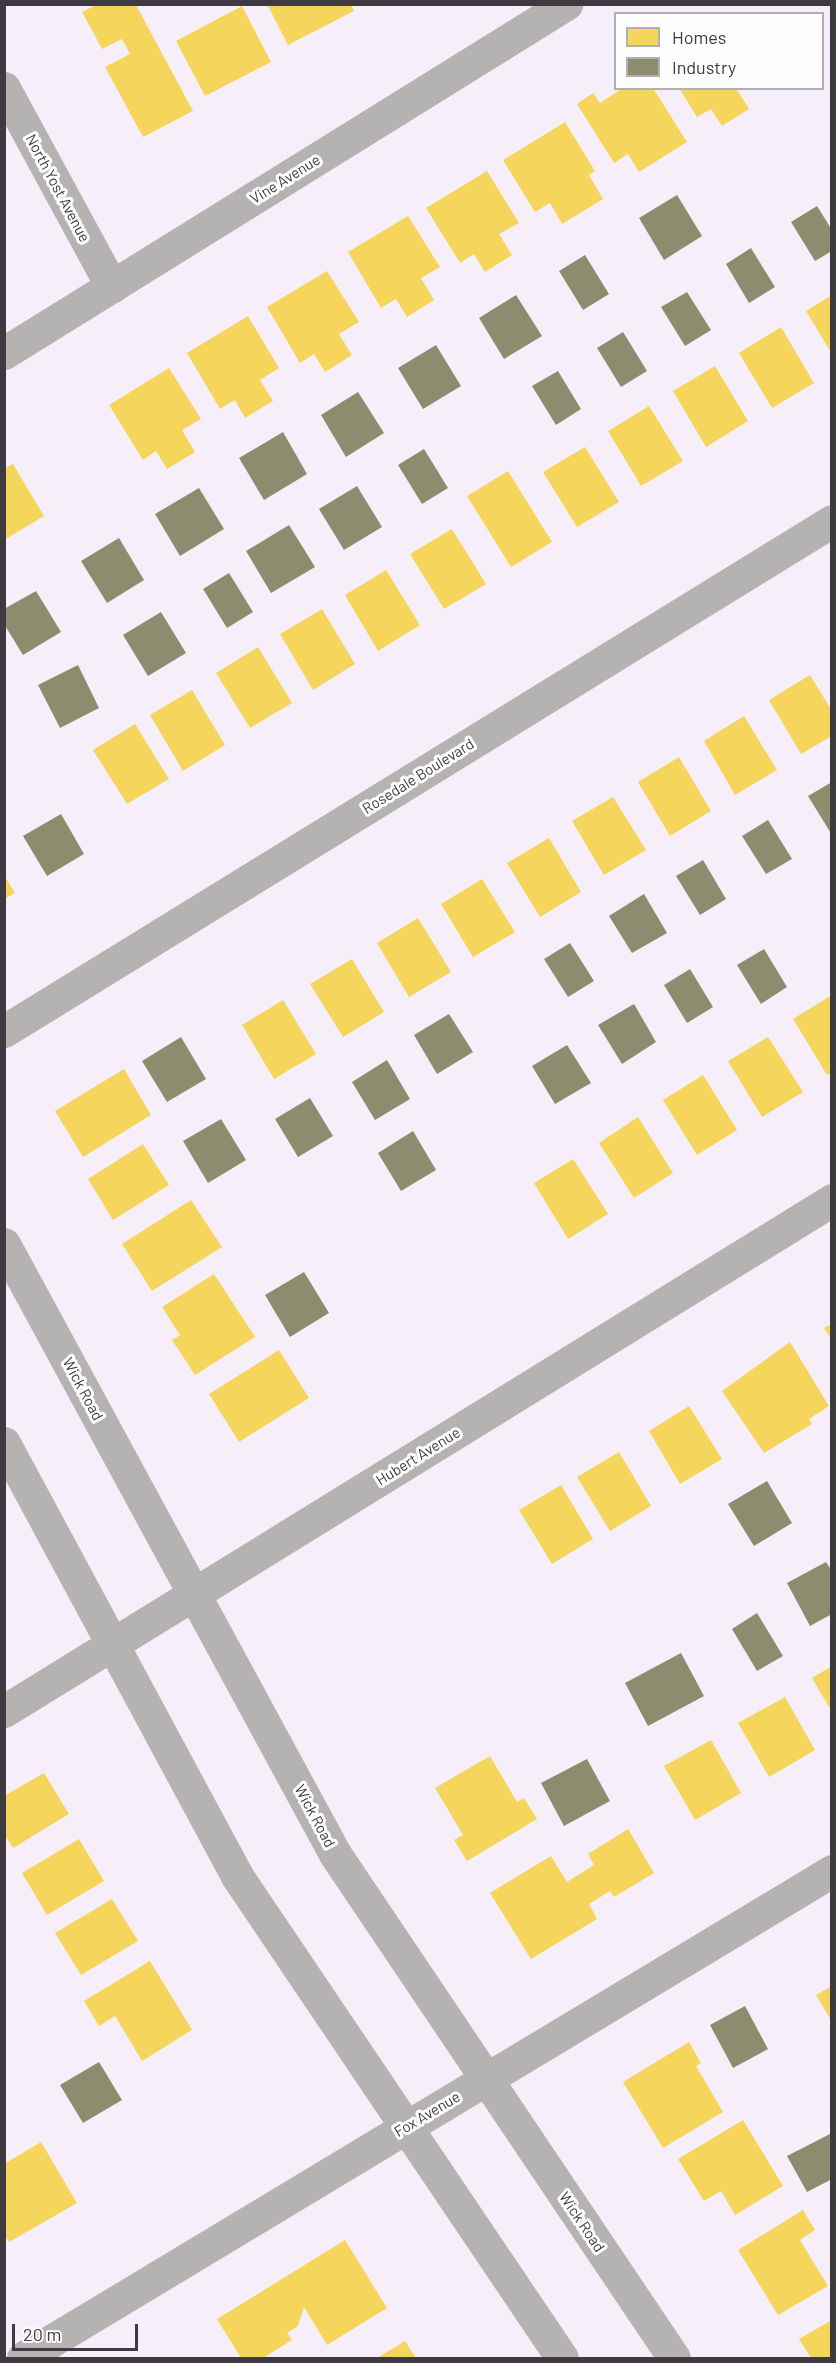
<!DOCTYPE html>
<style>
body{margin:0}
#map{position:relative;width:836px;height:2363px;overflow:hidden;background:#f6eff9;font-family:Barlow,sans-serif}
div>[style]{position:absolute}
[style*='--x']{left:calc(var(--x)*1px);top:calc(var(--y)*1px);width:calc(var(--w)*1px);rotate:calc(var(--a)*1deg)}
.homes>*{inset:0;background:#f6d55c}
.industry>*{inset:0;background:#8c8c6e}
.street>*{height:33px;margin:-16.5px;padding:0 16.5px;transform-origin:16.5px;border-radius:16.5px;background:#b5b2b2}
span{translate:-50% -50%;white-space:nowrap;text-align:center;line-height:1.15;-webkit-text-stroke:6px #fdfdfd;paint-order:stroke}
.street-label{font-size:15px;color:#3f3942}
.frame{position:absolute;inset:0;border:6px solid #3f3942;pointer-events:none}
.legend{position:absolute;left:614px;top:12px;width:210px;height:78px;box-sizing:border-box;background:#fdfdfd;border:2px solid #b1afb2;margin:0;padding:8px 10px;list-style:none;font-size:18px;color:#3f3942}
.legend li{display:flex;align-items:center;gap:12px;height:30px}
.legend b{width:30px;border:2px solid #b1afb2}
.scale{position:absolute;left:12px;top:2324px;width:126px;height:27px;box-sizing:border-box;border:3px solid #3f3942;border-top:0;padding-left:8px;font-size:18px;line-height:21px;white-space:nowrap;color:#3f3942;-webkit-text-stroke:4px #fdfdfd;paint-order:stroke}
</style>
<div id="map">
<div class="homes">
<div style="clip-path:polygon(267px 4px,351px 4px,354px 11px,288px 45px)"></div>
<div style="clip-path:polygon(96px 5px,136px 5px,193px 111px,143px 137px,105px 67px,130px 54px,122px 39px,102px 49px,82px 12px)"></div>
<div style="clip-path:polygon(242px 6px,271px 62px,205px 96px,176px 41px)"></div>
<div style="clip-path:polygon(623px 88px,653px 88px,687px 142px,639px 172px,628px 154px,614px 163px,577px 104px,593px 93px,600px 103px)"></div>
<div style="clip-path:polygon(679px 88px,736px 88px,749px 109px,722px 126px,711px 109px,697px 117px)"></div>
<div style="clip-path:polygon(565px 122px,595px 171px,589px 175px,603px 199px,562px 224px,550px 203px,535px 212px,503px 160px)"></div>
<div style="clip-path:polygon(487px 171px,519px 223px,499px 234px,512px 255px,485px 272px,474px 254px,460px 263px,426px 208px)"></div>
<div style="clip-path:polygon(408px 216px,440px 267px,421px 278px,434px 300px,407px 317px,396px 299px,381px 308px,348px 252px)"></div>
<div style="clip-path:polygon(327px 271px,359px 322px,339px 334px,352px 355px,325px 372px,314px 354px,300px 363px,267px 307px)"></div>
<div style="clip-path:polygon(832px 295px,832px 354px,806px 311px)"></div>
<div style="clip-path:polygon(248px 316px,279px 368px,260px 380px,273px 401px,245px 418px,235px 400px,220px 409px,187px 353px)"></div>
<div style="clip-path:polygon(781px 327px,814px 383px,772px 408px,739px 353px)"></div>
<div style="clip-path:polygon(715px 366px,748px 421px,706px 447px,673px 391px)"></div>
<div style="clip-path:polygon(169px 368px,201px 419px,182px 430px,195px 452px,167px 469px,156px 451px,143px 460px,109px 405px)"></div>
<div style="clip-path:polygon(649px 406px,683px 461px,641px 486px,608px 431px)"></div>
<div style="clip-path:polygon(585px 447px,619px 502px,577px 527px,543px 472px)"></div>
<div style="clip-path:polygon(13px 464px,44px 516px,4px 540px,4px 469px)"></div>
<div style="clip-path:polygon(508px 471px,552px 542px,511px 567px,467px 496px)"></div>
<div style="clip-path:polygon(452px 529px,486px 584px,444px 609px,410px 554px)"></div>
<div style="clip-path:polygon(386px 570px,420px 625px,378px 651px,345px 595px)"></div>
<div style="clip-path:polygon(322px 609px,355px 664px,313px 690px,280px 634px)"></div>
<div style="clip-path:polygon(258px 647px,292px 703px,250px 728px,216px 673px)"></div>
<div style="clip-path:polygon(810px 675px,832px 711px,832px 736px,801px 754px,769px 700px)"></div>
<div style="clip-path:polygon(192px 690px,225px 745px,183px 771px,150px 715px)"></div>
<div style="clip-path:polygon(744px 716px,777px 770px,735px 795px,704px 741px)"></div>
<div style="clip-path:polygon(135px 724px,169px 779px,127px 804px,93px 750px)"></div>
<div style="clip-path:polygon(679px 757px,711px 811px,670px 836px,638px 782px)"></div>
<div style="clip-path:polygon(613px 797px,646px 850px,604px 875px,572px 821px)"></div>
<div style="clip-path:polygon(549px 838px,581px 892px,540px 917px,507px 863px)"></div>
<div style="clip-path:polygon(4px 875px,15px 893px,4px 899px)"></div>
<div style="clip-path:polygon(482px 879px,515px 932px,473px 957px,441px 904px)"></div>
<div style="clip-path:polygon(418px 918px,451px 972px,409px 997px,377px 943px)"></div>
<div style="clip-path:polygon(352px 959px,384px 1012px,343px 1037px,310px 984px)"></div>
<div style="clip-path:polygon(832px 995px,832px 1072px,827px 1075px,793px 1019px)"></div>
<div style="clip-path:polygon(283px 1000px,316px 1054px,274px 1079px,242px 1025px)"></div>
<div style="clip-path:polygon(768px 1037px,803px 1092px,762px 1117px,728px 1061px)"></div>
<div style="clip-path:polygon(124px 1069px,151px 1115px,83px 1157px,55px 1111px)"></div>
<div style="clip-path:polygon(703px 1075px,737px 1130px,697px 1155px,663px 1100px)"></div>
<div style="clip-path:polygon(638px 1117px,673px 1173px,634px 1198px,599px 1143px)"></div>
<div style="clip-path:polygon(143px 1144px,169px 1185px,113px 1220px,88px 1179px)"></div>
<div style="clip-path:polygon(573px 1159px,608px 1214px,568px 1239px,534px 1183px)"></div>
<div style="clip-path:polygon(191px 1200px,222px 1247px,152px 1291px,122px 1244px)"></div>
<div style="clip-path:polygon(214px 1274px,255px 1337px,195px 1375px,172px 1340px,180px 1335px,162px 1307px)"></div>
<div style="clip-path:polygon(832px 1324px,832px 1340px,824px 1328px)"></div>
<div style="clip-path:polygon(790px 1342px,829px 1406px,809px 1419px,812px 1424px,764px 1453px,722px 1391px)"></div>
<div style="clip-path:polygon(279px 1350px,309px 1398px,239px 1442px,209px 1394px)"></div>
<div style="clip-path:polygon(689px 1406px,722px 1459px,680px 1484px,649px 1431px)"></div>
<div style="clip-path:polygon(619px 1452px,651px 1506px,610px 1531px,577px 1477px)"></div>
<div style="clip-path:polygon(561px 1485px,593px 1539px,552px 1564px,519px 1510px)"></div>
<div style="clip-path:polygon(832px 1666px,832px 1712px,812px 1678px)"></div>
<div style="clip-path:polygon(785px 1697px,815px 1750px,769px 1777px,738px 1723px)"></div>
<div style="clip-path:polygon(711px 1740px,741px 1793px,695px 1820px,664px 1766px)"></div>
<div style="clip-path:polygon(490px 1756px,517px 1802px,524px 1798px,537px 1819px,467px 1861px,454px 1840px,463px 1835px,435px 1788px)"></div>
<div style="clip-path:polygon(44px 1773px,69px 1814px,13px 1848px,4px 1834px,4px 1796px)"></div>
<div style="clip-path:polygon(628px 1829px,654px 1873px,614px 1897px,610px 1891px,589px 1904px,597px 1919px,531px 1959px,490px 1893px,551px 1856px,567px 1882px,594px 1865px,588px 1854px)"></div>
<div style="clip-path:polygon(79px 1839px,104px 1881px,47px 1915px,22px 1873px)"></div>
<div style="clip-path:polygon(112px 1899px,138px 1941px,81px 1975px,55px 1933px)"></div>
<div style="clip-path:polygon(150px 1961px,192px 2030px,142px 2061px,115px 2016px,99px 2026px,84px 2001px)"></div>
<div style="clip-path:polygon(832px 1986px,832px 2022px,816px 1995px)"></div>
<div style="clip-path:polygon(689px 2042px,701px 2063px,696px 2066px,723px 2112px,663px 2148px,623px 2082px)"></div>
<div style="clip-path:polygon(743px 2120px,783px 2186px,735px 2215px,721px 2191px,704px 2201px,678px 2159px)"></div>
<div style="clip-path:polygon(41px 2142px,77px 2203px,9px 2242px,4px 2234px,4px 2164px)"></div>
<div style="clip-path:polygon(803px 2210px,815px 2230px,800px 2240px,828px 2286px,778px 2315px,738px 2250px)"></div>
<div style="clip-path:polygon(345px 2240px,387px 2308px,327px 2345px,304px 2307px,298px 2326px,287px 2333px,292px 2340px,263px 2358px,241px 2358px,217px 2319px)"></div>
<div style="clip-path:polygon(832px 2320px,832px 2358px,811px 2358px,799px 2339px)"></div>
<div style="clip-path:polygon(405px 2341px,416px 2358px,377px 2358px)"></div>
</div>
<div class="industry">
<div style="clip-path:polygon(677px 195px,702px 236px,664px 260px,639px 218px)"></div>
<div style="clip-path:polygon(817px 206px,832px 230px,832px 251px,815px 261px,791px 222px)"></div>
<div style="clip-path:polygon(751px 248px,775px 287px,749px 303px,726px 264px)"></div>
<div style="clip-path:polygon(585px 255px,609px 294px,583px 310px,559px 271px)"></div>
<div style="clip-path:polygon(687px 292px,711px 330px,685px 346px,661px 307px)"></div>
<div style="clip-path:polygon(516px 295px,542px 336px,504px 359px,479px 318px)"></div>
<div style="clip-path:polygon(623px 332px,647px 371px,621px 387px,597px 348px)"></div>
<div style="clip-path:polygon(436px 345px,461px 386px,423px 409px,398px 368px)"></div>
<div style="clip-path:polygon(558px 371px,581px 409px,556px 425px,532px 386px)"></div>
<div style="clip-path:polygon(358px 392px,384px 433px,346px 457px,321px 415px)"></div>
<div style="clip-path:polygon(283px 432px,307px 474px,264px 500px,239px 458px)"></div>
<div style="clip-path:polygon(424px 449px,448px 488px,422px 504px,398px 465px)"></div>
<div style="clip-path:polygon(357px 486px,382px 527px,344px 550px,319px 509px)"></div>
<div style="clip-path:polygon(199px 488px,224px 529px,180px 556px,155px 514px)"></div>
<div style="clip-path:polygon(289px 525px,315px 567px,271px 593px,246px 551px)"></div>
<div style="clip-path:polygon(119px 538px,144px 580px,107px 603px,81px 561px)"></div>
<div style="clip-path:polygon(229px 573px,253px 612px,227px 628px,203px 589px)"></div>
<div style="clip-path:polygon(36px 591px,61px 632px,23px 655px,4px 624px,4px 609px)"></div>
<div style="clip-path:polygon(161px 612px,186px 653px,148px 676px,123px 635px)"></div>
<div style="clip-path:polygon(78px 665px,99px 708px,60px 728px,38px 685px)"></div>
<div style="clip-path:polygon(832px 782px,832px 835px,808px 796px)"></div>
<div style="clip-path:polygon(61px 814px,84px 854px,47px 876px,23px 836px)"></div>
<div style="clip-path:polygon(768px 820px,792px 859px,766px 874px,742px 836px)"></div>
<div style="clip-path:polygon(703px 860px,726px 899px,700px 915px,676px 876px)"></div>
<div style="clip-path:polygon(644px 894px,667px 933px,632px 953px,609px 916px)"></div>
<div style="clip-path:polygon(570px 943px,594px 981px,568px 997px,544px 959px)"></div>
<div style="clip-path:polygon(764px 949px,787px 987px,761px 1004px,737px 965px)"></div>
<div style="clip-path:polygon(690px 969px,713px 1007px,687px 1023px,664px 985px)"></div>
<div style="clip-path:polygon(634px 1004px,656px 1042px,622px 1064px,598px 1025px)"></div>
<div style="clip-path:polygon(449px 1014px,473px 1052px,437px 1074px,414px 1035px)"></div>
<div style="clip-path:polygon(181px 1037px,206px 1079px,167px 1102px,142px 1061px)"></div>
<div style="clip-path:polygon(567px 1045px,591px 1083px,555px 1104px,532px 1066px)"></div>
<div style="clip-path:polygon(387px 1060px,410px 1099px,375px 1120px,352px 1082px)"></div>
<div style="clip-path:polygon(310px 1098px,333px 1136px,298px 1157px,275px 1119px)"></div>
<div style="clip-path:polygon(221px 1119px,246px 1160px,208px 1183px,183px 1141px)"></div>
<div style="clip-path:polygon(413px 1131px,436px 1170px,401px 1191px,378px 1153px)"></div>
<div style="clip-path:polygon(304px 1272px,329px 1313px,290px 1337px,265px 1295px)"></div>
<div style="clip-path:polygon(767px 1481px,792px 1523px,754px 1546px,728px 1504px)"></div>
<div style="clip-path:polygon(826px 1562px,832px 1571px,832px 1614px,810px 1626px,787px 1583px)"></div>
<div style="clip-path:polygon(757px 1613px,783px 1656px,757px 1671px,732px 1629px)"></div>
<div style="clip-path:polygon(681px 1653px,704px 1696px,648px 1726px,625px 1683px)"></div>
<div style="clip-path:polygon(587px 1759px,610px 1801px,564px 1826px,541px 1783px)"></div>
<div style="clip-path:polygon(745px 2006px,768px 2049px,733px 2068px,710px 2025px)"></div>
<div style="clip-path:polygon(99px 2062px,122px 2100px,83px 2123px,60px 2085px)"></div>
<div style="clip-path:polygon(830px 2134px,832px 2179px,807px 2192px,787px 2156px)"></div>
</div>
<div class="street">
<div style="--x:4;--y:88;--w:226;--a:61.5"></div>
<div style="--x:4;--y:353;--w:662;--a:-31.84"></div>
<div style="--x:4;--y:1031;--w:972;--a:-31.63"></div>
<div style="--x:4;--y:1244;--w:694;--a:61.51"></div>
<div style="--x:335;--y:1854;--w:607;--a:56.07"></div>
<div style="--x:4;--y:1443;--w:492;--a:61.7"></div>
<div style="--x:237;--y:1876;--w:581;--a:56.01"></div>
<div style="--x:4;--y:1711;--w:973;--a:-31.68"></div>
<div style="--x:23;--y:2358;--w:944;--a:-31.05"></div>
</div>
<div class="street-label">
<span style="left:285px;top:179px;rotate:-32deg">Vine Avenue</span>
<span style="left:58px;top:188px;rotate:62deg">North Yost Avenue</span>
<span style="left:418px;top:776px;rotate:-32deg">Rosedale Boulevard</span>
<span style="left:83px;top:1389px;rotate:62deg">Wick Road</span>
<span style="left:418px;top:1456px;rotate:-32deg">Hubert Avenue</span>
<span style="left:315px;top:1816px;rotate:62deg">Wick Road</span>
<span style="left:427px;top:2114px;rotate:-31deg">Fox Avenue</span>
<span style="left:582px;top:2222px;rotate:56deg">Wick Road</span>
</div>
<div class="frame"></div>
<ul class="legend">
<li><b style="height:16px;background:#f6d55c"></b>Homes</li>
<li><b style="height:16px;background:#8c8c6e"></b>Industry</li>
</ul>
<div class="scale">20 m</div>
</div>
